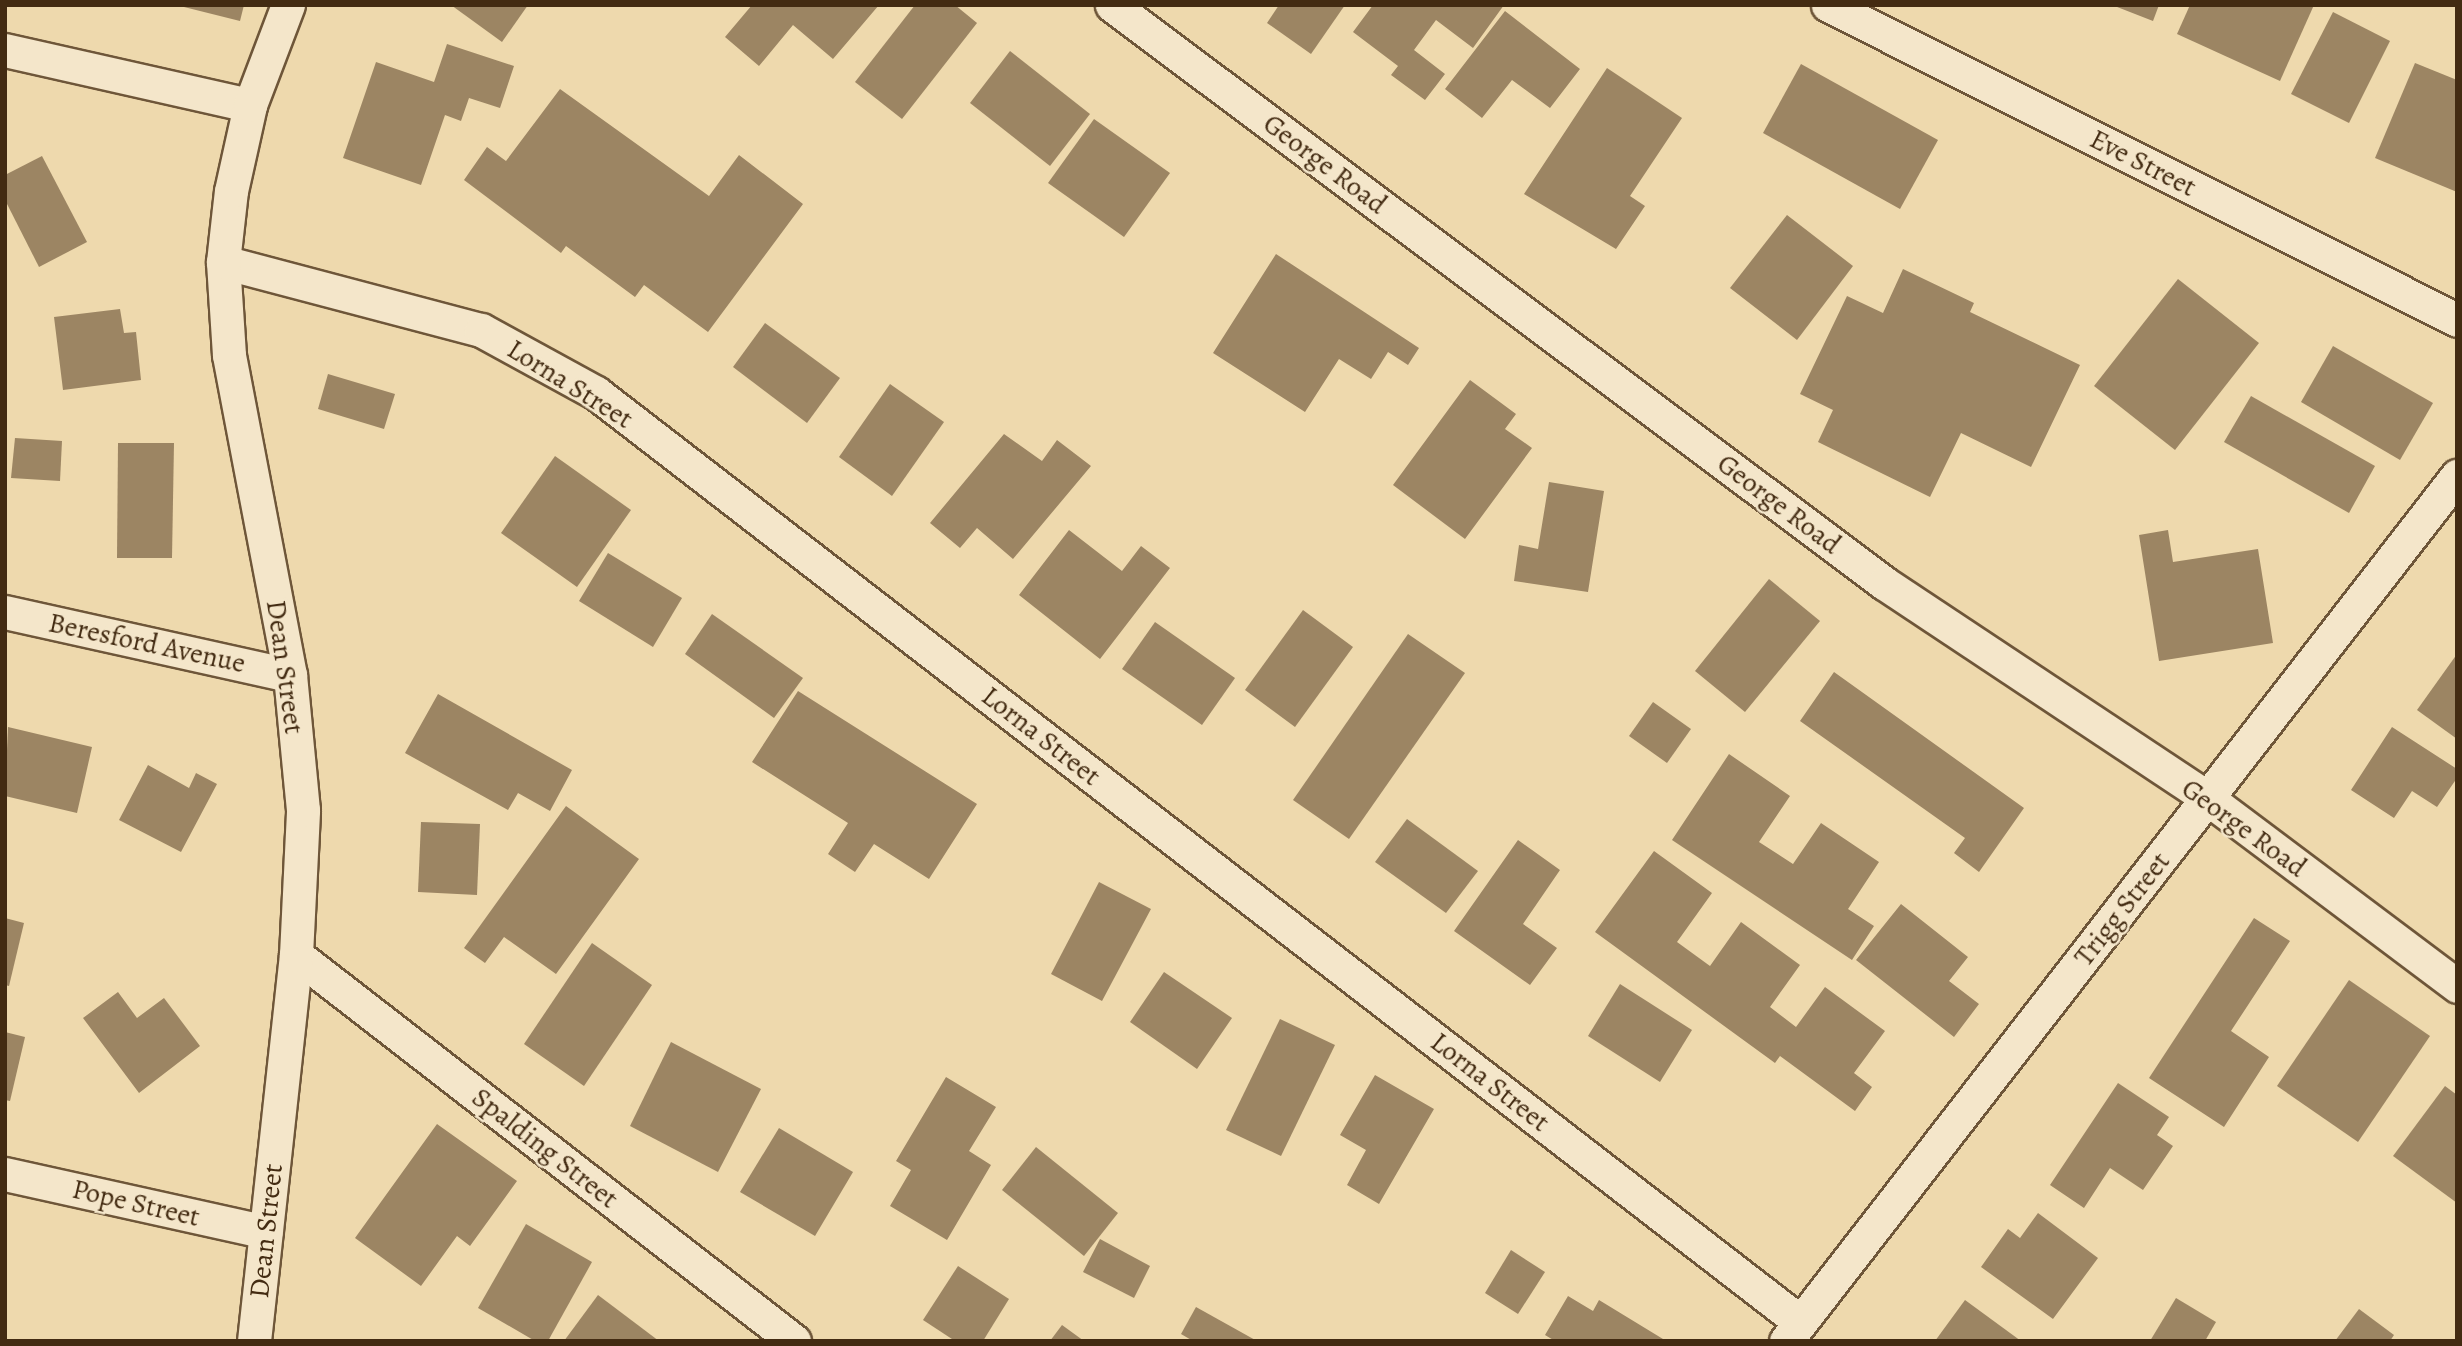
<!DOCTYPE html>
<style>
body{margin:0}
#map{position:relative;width:2462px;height:1346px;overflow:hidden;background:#eed9ad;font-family:Alegreya,serif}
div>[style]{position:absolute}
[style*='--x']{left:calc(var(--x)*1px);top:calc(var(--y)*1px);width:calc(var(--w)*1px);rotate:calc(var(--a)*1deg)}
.building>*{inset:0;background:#9c8563}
.roads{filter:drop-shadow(2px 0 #6e5639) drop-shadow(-2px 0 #6e5639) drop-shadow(0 2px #6e5639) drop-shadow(0 -2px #6e5639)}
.minor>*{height:33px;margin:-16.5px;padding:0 16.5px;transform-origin:16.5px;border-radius:16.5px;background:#f4e6ca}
span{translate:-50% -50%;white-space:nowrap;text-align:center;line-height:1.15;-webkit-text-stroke:5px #f4e6ca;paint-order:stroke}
.street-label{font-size:28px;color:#432b12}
.frame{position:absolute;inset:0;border:7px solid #432b12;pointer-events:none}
</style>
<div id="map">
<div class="building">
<div style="clip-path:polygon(176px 5px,244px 5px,240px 21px)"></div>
<div style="clip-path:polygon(451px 5px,528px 5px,502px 42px)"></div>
<div style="clip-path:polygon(752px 5px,879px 5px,833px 59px,793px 25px,759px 66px,725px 37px)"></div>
<div style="clip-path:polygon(915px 5px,955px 5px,977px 23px,902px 119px,855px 82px)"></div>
<div style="clip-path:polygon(1279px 5px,1345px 5px,1311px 54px,1267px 23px)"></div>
<div style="clip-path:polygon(1373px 5px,1504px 5px,1473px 48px,1436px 20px,1414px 50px,1445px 74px,1425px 100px,1391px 75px,1398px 66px,1353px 32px)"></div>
<div style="clip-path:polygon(2112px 5px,2159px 5px,2153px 21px)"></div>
<div style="clip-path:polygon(2190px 5px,2314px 5px,2280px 81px,2177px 34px)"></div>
<div style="clip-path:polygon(1505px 11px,1580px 69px,1550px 108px,1512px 80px,1482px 118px,1445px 89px)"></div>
<div style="clip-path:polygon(2333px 12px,2390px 41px,2349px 123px,2291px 94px)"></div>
<div style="clip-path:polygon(447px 44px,514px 66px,500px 108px,469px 98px,461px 121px,445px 115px,421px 185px,343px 158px,376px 62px,434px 82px)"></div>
<div style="clip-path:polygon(1010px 51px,1090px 114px,1050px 166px,970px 103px)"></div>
<div style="clip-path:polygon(2415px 63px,2457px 80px,2457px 192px,2375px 158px)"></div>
<div style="clip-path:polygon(1801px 64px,1938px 140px,1900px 209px,1763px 133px)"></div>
<div style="clip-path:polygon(1607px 68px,1682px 118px,1630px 196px,1645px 206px,1616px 249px,1524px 194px)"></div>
<div style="clip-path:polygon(560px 89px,709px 196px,739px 155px,803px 204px,708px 332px,644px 285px,635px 297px,566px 246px,561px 253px,464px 180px,487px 147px,506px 161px)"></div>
<div style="clip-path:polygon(1094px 119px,1170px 173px,1124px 237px,1048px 183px)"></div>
<div style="clip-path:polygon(42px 156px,87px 242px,39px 267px,5px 200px,5px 175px)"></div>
<div style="clip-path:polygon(1787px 215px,1853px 266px,1797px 340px,1730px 288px)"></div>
<div style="clip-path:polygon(1276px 254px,1419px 348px,1408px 365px,1388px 352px,1371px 379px,1339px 359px,1305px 412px,1213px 353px)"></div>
<div style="clip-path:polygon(1903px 269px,1974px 303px,1970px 312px,2080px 365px,2031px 467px,1961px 433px,1930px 497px,1818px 442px,1833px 410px,1800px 394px,1847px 296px,1883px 313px)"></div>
<div style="clip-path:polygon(2178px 279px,2259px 343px,2175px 450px,2094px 386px)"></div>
<div style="clip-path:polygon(120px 309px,124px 333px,136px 332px,141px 380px,63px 390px,54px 317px)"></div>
<div style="clip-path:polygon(765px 323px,840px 378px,807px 423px,733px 367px)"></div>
<div style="clip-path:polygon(2333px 346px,2433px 403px,2400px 460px,2301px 402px)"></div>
<div style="clip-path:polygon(328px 374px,395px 394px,384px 429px,318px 409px)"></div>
<div style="clip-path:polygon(1470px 380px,1516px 414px,1505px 429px,1532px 448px,1465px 539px,1393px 485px)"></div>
<div style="clip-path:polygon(890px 384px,944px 422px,892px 496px,839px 457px)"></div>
<div style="clip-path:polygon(2251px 396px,2375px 466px,2349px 513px,2224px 442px)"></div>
<div style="clip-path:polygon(1004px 434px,1042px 461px,1057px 440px,1091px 466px,1013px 559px,977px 528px,960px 548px,930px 523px)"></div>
<div style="clip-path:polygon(15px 438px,62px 441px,60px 481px,11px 478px)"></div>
<div style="clip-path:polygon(118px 443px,174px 443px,172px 558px,117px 558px)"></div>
<div style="clip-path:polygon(555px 456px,631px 510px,577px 587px,501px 533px)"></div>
<div style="clip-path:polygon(1549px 482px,1604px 491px,1588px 592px,1514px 581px,1519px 545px,1538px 549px)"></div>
<div style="clip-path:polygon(1069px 530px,1122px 571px,1141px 546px,1170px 568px,1100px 659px,1019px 595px)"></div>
<div style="clip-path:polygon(2168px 530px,2173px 562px,2258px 549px,2273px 643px,2159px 661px,2139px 535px)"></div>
<div style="clip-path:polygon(608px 553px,682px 598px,653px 647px,579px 601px)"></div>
<div style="clip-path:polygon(1769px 579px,1820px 621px,1745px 712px,1695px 671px)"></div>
<div style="clip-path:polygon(1303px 610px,1353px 647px,1295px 727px,1245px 690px)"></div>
<div style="clip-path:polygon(712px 614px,803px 678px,774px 718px,685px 654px)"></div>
<div style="clip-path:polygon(1155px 622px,1235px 678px,1202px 725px,1122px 669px)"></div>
<div style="clip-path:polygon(1408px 634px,1465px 673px,1349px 839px,1293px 800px)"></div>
<div style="clip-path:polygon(2457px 654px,2457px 739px,2417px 710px)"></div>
<div style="clip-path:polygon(1834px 672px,2024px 808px,1979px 872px,1954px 853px,1965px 838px,1800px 721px)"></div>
<div style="clip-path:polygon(798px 691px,977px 804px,929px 879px,874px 844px,855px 872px,828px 854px,848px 823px,752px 762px)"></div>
<div style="clip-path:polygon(438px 694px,572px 770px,550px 811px,518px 793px,508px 810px,405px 753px)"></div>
<div style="clip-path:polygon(1653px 702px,1691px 729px,1667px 763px,1629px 736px)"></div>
<div style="clip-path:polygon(8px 727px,92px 747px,77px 813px,5px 796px)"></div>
<div style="clip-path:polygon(2392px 727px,2457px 769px,2457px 778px,2437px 807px,2412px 791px,2394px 818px,2351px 790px)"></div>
<div style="clip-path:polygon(1729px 754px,1790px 796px,1759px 842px,1793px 864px,1821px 823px,1879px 862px,1848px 909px,1874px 926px,1852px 960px,1672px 840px)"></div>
<div style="clip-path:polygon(148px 765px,189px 788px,196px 773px,217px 784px,181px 852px,119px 820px)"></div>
<div style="clip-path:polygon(566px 806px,639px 859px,556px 974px,504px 937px,485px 963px,464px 948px)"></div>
<div style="clip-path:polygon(1407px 819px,1478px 871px,1446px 913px,1375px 862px)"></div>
<div style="clip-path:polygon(421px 822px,480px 824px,477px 895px,418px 892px)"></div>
<div style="clip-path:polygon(1518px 840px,1560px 870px,1523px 924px,1557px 948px,1530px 985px,1454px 931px)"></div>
<div style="clip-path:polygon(1654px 851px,1712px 893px,1677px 942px,1710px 966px,1741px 922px,1800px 965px,1770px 1007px,1796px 1027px,1825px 987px,1885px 1031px,1854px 1073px,1872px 1087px,1855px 1111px,1780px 1056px,1775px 1063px,1595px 932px)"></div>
<div style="clip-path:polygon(1099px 882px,1151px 909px,1102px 1001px,1051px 974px)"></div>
<div style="clip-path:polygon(1901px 904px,1968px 957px,1949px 981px,1979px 1004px,1954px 1037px,1856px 960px)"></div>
<div style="clip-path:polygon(5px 918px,24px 923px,9px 986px,5px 985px)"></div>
<div style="clip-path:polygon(2254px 918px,2290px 941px,2231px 1031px,2269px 1057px,2224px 1127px,2149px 1078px)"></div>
<div style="clip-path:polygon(592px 943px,652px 985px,584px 1086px,524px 1044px)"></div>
<div style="clip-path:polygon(1164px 972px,1232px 1018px,1197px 1069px,1130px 1022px)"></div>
<div style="clip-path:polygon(2349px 980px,2430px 1036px,2358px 1142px,2277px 1086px)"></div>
<div style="clip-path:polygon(1620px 984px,1692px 1030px,1660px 1082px,1588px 1036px)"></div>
<div style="clip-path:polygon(118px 992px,137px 1018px,164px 998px,200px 1046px,139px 1093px,83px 1018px)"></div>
<div style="clip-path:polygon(1280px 1019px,1335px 1045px,1281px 1156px,1226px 1130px)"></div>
<div style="clip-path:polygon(5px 1032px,25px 1037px,10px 1101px,5px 1100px)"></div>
<div style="clip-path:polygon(671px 1042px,761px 1089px,718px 1172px,630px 1126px)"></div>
<div style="clip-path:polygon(1375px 1075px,1434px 1109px,1379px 1204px,1347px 1185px,1366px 1150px,1340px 1135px)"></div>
<div style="clip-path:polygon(946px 1077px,996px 1107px,969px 1151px,991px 1165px,947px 1240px,890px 1206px,911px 1170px,896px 1161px)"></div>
<div style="clip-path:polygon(2118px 1083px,2169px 1117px,2157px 1135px,2173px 1146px,2143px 1190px,2110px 1168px,2084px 1208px,2050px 1185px)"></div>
<div style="clip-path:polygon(2445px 1086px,2457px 1095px,2457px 1203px,2393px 1156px)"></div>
<div style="clip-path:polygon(437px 1124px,517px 1181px,470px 1246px,457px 1236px,421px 1286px,355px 1238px)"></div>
<div style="clip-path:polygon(779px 1128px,853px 1172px,815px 1236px,740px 1192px)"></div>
<div style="clip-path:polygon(1036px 1147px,1118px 1213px,1084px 1256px,1002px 1190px)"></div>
<div style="clip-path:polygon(2038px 1213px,2098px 1258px,2053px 1319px,1981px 1267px,2008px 1229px,2020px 1238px)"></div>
<div style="clip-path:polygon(526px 1224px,592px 1262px,548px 1341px,535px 1341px,478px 1308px)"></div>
<div style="clip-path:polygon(1100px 1239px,1150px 1266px,1134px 1298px,1083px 1272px)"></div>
<div style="clip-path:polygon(1511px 1250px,1545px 1272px,1518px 1314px,1485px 1293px)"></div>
<div style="clip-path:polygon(958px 1266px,1009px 1299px,983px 1341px,955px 1341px,923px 1320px)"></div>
<div style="clip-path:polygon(598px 1295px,659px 1341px,564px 1341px)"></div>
<div style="clip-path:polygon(1568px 1296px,1593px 1311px,1599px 1300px,1663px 1339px,1555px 1341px,1545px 1335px)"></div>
<div style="clip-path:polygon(2176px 1298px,2216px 1322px,2205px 1341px,2150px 1341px)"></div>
<div style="clip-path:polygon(1965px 1300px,2021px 1341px,1935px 1341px)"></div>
<div style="clip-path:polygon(1196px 1307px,1257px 1341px,1193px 1341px,1181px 1334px)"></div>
<div style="clip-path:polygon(2359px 1309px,2394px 1335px,2390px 1341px,2335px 1341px)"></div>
<div style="clip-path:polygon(1062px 1325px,1084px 1341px,1050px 1341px)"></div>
</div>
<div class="roads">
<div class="minor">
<div style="--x:1112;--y:5;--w:964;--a:36.82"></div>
<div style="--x:1884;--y:583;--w:388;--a:33.6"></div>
<div style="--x:2207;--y:798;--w:313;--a:36.9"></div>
<div style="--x:1828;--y:5;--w:703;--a:26.6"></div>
<div style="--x:5;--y:50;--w:251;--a:12.7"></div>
<div style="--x:223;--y:262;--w:267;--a:14.8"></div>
<div style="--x:481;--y:330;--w:131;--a:28.7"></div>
<div style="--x:596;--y:393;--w:1521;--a:37.65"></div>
<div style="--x:5;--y:612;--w:292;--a:12.5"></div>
<div style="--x:296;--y:955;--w:630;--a:37.78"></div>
<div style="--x:5;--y:1174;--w:267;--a:12.5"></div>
<div style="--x:254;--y:1341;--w:388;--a:-83.8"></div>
<div style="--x:296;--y:955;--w:145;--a:-87.2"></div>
<div style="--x:303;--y:810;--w:136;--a:-95.5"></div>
<div style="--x:290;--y:675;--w:326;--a:-100.8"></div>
<div style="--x:229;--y:355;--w:93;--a:-93.7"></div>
<div style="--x:223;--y:262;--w:71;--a:-83.6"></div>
<div style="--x:231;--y:191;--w:88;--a:-77.5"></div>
<div style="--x:250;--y:105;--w:107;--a:-69.2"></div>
<div style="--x:1786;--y:1341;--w:1095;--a:-52.2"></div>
</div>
</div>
<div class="street-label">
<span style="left:2143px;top:163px;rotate:27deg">Eve Street</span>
<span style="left:1325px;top:164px;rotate:37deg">George Road</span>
<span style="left:570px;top:384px;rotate:32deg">Lorna Street</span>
<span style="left:1779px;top:504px;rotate:37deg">George Road</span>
<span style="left:147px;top:643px;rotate:12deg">Beresford Avenue</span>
<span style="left:285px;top:667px;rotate:82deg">Dean Street</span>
<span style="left:1041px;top:736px;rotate:38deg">Lorna Street</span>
<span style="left:2244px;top:828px;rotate:36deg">George Road</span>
<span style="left:2122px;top:909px;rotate:-52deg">Trigg Street</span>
<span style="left:1490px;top:1082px;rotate:38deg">Lorna Street</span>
<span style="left:545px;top:1148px;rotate:38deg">Spalding Street</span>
<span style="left:136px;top:1203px;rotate:13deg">Pope Street</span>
<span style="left:266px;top:1231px;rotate:-84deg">Dean Street</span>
</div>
<div class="frame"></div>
</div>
